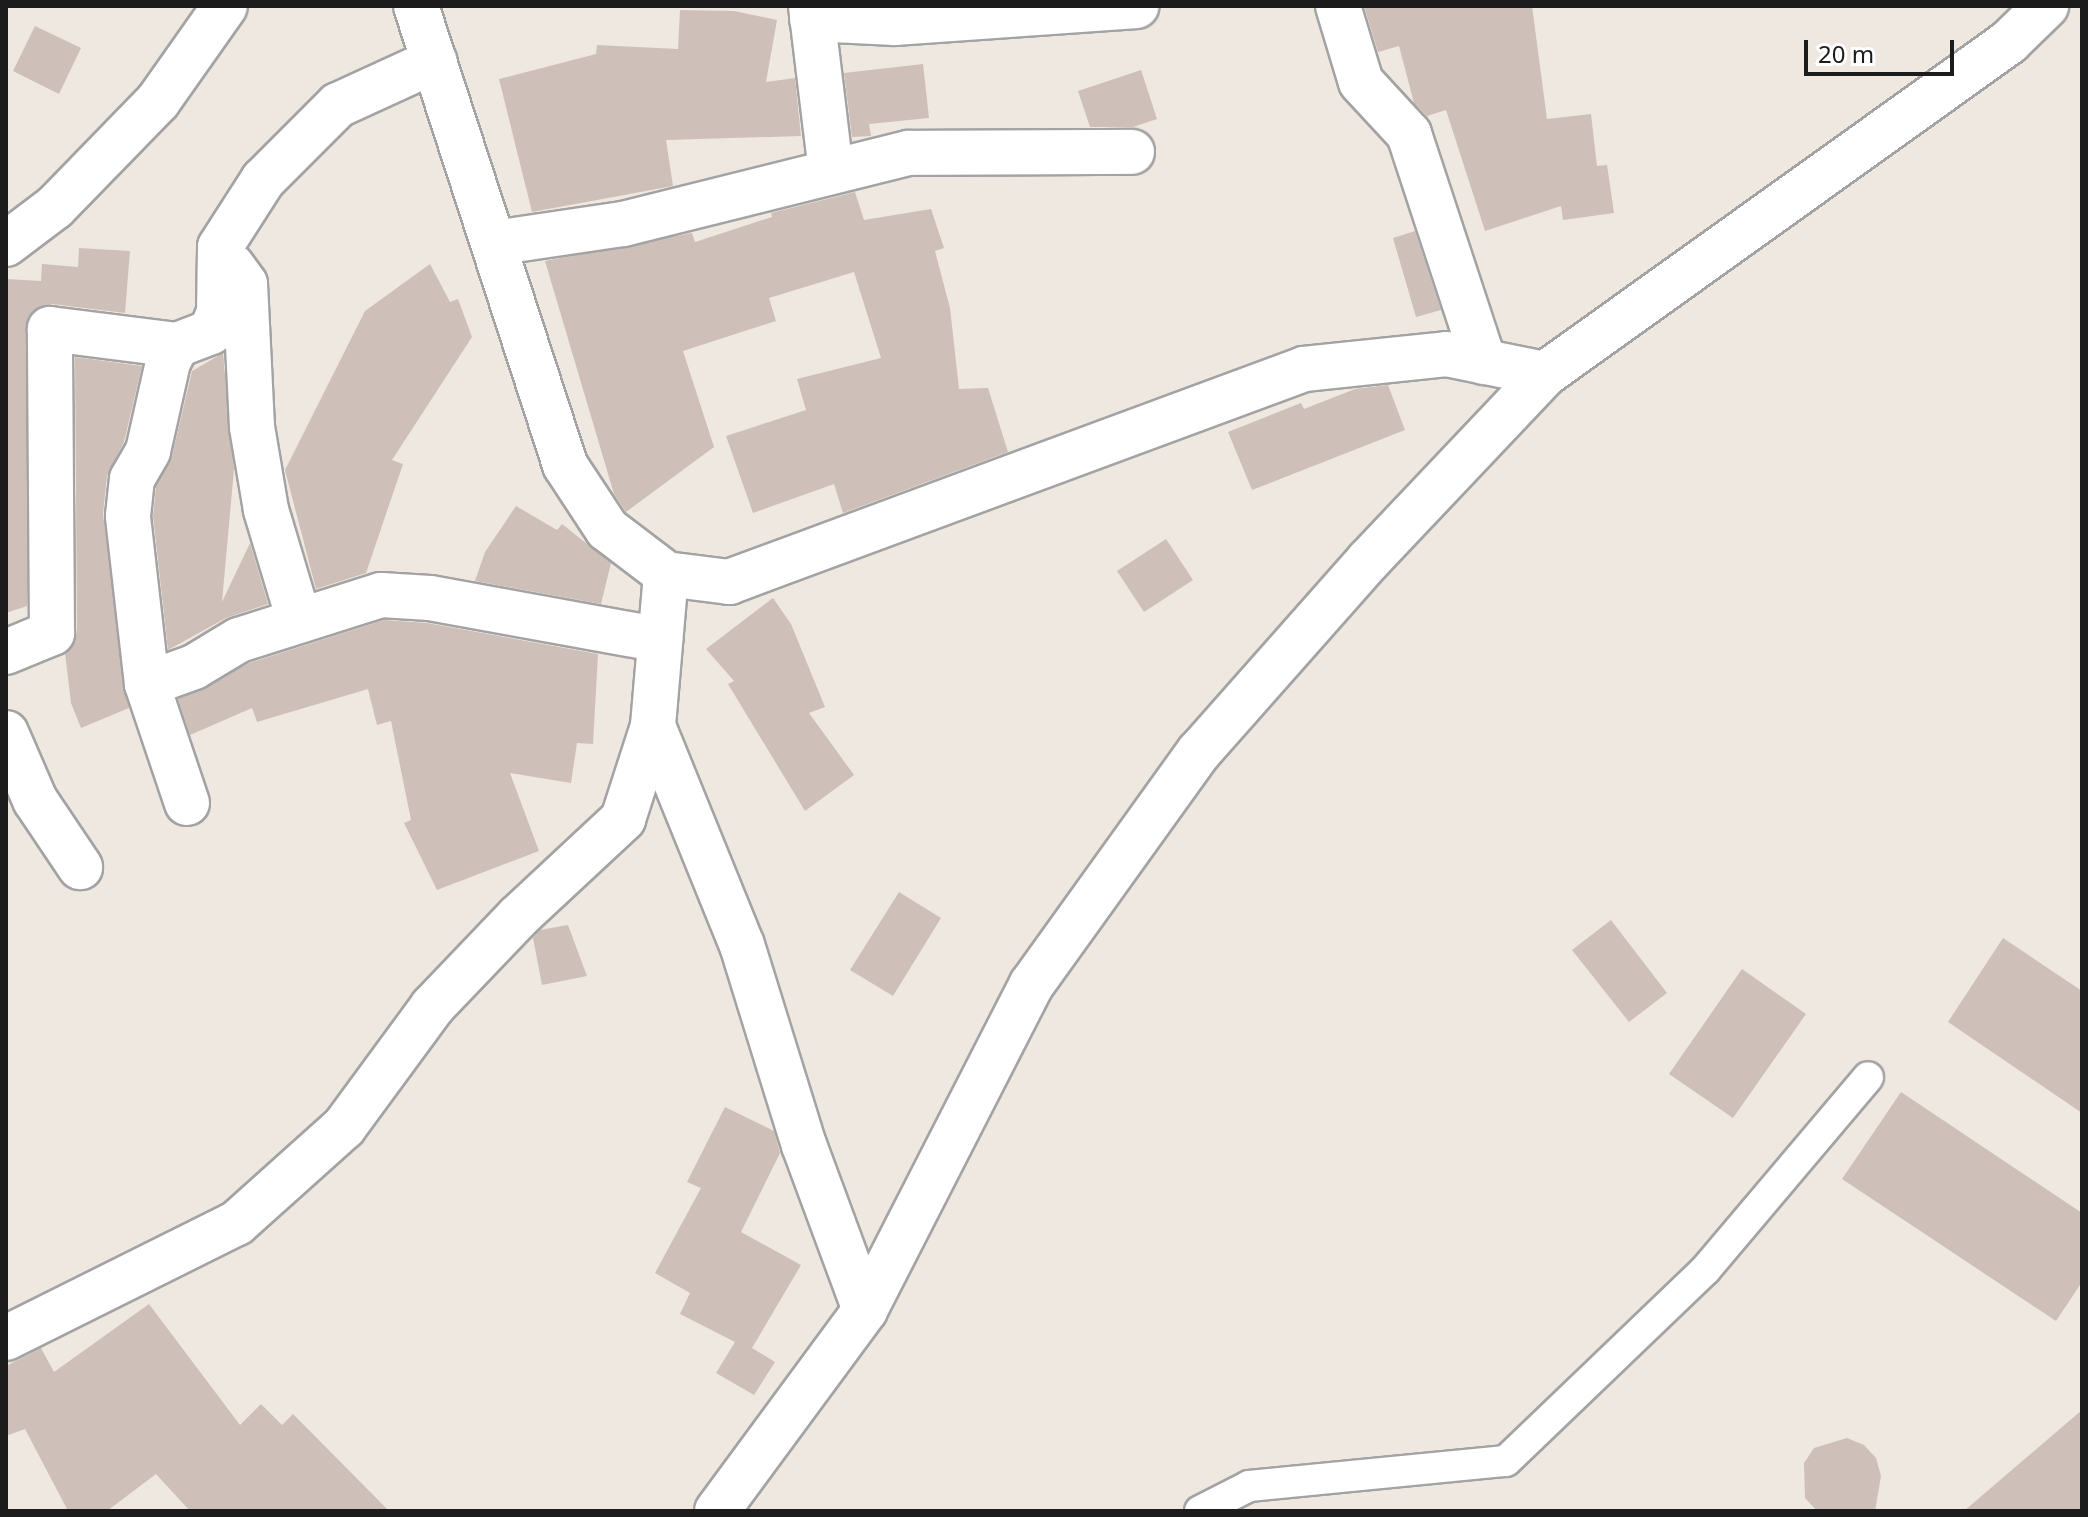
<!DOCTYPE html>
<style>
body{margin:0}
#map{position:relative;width:2088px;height:1517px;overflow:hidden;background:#eee8e0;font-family:"Noto Sans",sans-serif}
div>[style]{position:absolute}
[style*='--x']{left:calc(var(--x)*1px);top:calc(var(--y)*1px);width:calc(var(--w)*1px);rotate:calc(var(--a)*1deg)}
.building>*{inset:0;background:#cec0b9}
.roads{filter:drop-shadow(2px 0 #a3a3a3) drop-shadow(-2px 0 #a3a3a3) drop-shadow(0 2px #a3a3a3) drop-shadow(0 -2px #a3a3a3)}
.lane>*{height:30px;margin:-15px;padding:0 15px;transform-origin:15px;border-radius:15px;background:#fff}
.street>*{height:44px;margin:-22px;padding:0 22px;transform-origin:22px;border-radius:22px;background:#fff}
span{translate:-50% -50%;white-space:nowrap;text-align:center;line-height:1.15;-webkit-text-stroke:6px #fff;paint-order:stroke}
.frame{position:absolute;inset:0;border:8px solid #1c1c1c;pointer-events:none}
.scale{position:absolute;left:1804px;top:40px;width:150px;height:36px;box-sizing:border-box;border:4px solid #1c1c1c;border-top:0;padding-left:10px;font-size:24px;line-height:28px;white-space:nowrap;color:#1c1c1c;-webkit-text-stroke:6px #fff;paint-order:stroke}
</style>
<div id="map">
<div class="building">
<div style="clip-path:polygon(1364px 6px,1532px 6px,1547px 119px,1591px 114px,1597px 166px,1607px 165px,1614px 213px,1563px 220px,1561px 206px,1485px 231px,1446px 110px,1427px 116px,1414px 103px,1399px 46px,1378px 52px)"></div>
<div style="clip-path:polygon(680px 10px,734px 11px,777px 20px,766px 82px,795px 78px,801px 136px,666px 140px,673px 186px,532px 212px,499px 79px,596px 54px,597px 45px,678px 49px)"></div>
<div style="clip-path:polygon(35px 26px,81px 48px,59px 94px,13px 71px)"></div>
<div style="clip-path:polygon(923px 64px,929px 118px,869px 124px,871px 136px,852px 137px,844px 73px)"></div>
<div style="clip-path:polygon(1141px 70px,1157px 119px,1133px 127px,1090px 127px,1078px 91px)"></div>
<div style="clip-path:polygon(855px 192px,864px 220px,931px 209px,944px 248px,935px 251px,950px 308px,959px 389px,988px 388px,1008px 452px,843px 513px,834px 484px,753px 513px,726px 436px,806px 410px,797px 379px,881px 358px,854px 272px,769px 298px,776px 321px,683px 351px,714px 447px,626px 512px,614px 494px,545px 261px,692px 233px,695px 242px,772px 217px,771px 213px)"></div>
<div style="clip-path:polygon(1415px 231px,1441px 310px,1416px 317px,1393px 238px)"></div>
<div style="clip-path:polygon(79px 248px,130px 251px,125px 313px,52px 304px,28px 316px,27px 606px,6px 613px,6px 279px,41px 281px,42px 264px,78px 267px)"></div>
<div style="clip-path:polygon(430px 264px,450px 302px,458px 299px,472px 337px,392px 460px,403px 464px,366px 573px,316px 589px,285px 470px,365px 311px)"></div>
<div style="clip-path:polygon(223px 353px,234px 469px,222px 602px,250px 543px,268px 604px,226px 618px,168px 650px,153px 516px,156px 487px,172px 456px,192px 371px)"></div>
<div style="clip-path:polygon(75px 357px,142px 366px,124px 442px,107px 476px,103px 514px,129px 708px,81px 728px,71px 703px,65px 653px,77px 633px)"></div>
<div style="clip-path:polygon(1388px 385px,1405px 430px,1252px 490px,1228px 432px,1301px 403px,1304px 409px,1355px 389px)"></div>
<div style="clip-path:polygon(516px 506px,557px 530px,562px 524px,611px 563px,601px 604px,475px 581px,485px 552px)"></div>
<div style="clip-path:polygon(1166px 539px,1193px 580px,1144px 612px,1117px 571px)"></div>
<div style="clip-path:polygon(773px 598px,791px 624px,825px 707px,809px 713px,854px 775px,805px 811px,728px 684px,734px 681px,706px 649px)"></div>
<div style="clip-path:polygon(384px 620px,427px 623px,598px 654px,593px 744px,577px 743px,571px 783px,510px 773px,539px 851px,437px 890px,404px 823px,411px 820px,391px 721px,377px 725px,368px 689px,257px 722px,252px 708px,190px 735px,178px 699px,249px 663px)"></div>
<div style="clip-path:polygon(899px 892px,941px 918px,893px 996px,850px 970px)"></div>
<div style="clip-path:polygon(1611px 920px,1667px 993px,1629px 1022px,1572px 950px)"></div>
<div style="clip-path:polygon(568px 925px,587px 976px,542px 985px,533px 938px,540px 930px)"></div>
<div style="clip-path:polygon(2003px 938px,2082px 991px,2082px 1113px,1948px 1022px)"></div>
<div style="clip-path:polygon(1742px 969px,1806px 1014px,1733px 1118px,1669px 1074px)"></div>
<div style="clip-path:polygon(1901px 1092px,2082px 1213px,2082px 1282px,2056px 1321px,1842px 1179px)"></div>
<div style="clip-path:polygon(725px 1107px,774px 1131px,780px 1153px,741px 1232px,801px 1265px,752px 1348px,775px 1362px,754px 1395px,716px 1373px,735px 1342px,680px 1314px,690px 1293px,655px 1273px,701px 1188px,687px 1182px)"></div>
<div style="clip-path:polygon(149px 1304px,240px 1425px,261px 1404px,282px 1425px,293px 1414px,389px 1511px,190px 1511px,156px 1474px,107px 1511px,68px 1511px,25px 1429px,6px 1436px,6px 1366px,41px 1348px,54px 1372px)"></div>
<div style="clip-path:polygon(2082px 1410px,2082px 1511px,1964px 1511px)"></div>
<div style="clip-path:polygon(1847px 1438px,1864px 1445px,1876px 1458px,1881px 1476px,1875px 1511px,1817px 1511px,1805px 1498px,1804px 1463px,1814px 1448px)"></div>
</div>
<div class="roads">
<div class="lane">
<div style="--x:1200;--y:1511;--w:55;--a:-27"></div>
<div style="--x:1249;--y:1486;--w:258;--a:-5.6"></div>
<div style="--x:1506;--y:1461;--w:277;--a:-43.8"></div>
<div style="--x:1706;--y:1269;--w:251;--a:-49.8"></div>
</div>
<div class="street">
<div style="--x:416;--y:6;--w:483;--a:72"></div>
<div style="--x:565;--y:465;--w:77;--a:56.7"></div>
<div style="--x:607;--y:529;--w:74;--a:37.3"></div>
<div style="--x:666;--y:574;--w:64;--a:7.2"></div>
<div style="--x:729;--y:582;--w:613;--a:-20.33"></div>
<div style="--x:1304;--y:369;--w:143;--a:-6"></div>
<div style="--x:1446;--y:354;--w:101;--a:11.4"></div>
<div style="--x:811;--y:6;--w:167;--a:83.1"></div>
<div style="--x:1338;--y:6;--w:79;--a:73.2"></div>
<div style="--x:1361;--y:82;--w:71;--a:47.3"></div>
<div style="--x:1409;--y:134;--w:240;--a:71.8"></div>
<div style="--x:812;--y:19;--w:83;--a:2.8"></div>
<div style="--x:895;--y:23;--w:242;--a:-4"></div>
<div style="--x:494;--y:243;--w:130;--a:-8.4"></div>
<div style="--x:623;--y:224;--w:294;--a:-14"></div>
<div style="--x:908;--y:153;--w:224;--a:-0.3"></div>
<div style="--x:6;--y:244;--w:61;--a:-37.1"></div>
<div style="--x:55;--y:207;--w:148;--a:-45.8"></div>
<div style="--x:158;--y:101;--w:116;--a:-54.8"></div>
<div style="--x:232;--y:266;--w:22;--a:54"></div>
<div style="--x:245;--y:284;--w:143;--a:87.2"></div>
<div style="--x:252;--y:427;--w:84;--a:80.4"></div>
<div style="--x:266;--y:510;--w:115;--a:73.3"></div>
<div style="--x:666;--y:574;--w:153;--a:94.9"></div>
<div style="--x:653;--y:726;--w:236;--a:67.9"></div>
<div style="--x:742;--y:945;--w:209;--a:72.8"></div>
<div style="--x:804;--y:1145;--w:176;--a:69.7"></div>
<div style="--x:6;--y:652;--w:50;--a:-22.4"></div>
<div style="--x:52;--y:633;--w:304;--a:-90.4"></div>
<div style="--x:50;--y:329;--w:128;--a:7.2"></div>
<div style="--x:147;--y:684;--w:50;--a:-19.9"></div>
<div style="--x:194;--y:667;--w:52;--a:-31"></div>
<div style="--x:239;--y:640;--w:149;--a:-17.6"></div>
<div style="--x:381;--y:595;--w:49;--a:3.5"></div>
<div style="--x:430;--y:598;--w:234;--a:10.3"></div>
<div style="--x:6;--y:733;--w:73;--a:66.6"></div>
<div style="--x:35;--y:800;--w:81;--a:56.1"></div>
<div style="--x:187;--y:803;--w:126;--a:-108.6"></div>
<div style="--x:147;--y:684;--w:169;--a:-96.5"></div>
<div style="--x:128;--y:516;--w:37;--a:-84"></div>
<div style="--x:132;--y:479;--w:32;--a:-60"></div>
<div style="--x:148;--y:451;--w:91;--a:-77.3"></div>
<div style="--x:168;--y:362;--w:19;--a:-62"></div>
<div style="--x:177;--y:345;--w:36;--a:-21"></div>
<div style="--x:211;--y:332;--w:22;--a:-68"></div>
<div style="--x:219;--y:312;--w:65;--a:-89.1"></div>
<div style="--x:220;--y:247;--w:80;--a:-57.3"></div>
<div style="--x:263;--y:180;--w:106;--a:-45"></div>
<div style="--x:338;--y:105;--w:106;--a:-24.6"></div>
<div style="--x:6;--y:1338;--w:258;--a:-26.5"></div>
<div style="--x:237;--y:1223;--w:144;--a:-41.9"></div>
<div style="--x:344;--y:1127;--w:149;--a:-53.7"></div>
<div style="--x:432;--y:1007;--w:124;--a:-46.3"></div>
<div style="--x:518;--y:917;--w:144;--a:-43"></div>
<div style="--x:623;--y:819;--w:98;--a:-72.1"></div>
<div style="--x:717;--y:1511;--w:250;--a:-53.6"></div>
<div style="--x:865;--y:1310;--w:366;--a:-62.9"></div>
<div style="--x:1032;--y:984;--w:286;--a:-54.3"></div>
<div style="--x:1199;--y:752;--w:256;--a:-48.5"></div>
<div style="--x:1369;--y:560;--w:256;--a:-46.6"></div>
<div style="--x:1545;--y:374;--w:571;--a:-35.58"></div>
<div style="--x:2009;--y:42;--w:52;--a:-44.2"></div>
</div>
</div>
<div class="frame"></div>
<div class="scale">20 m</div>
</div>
